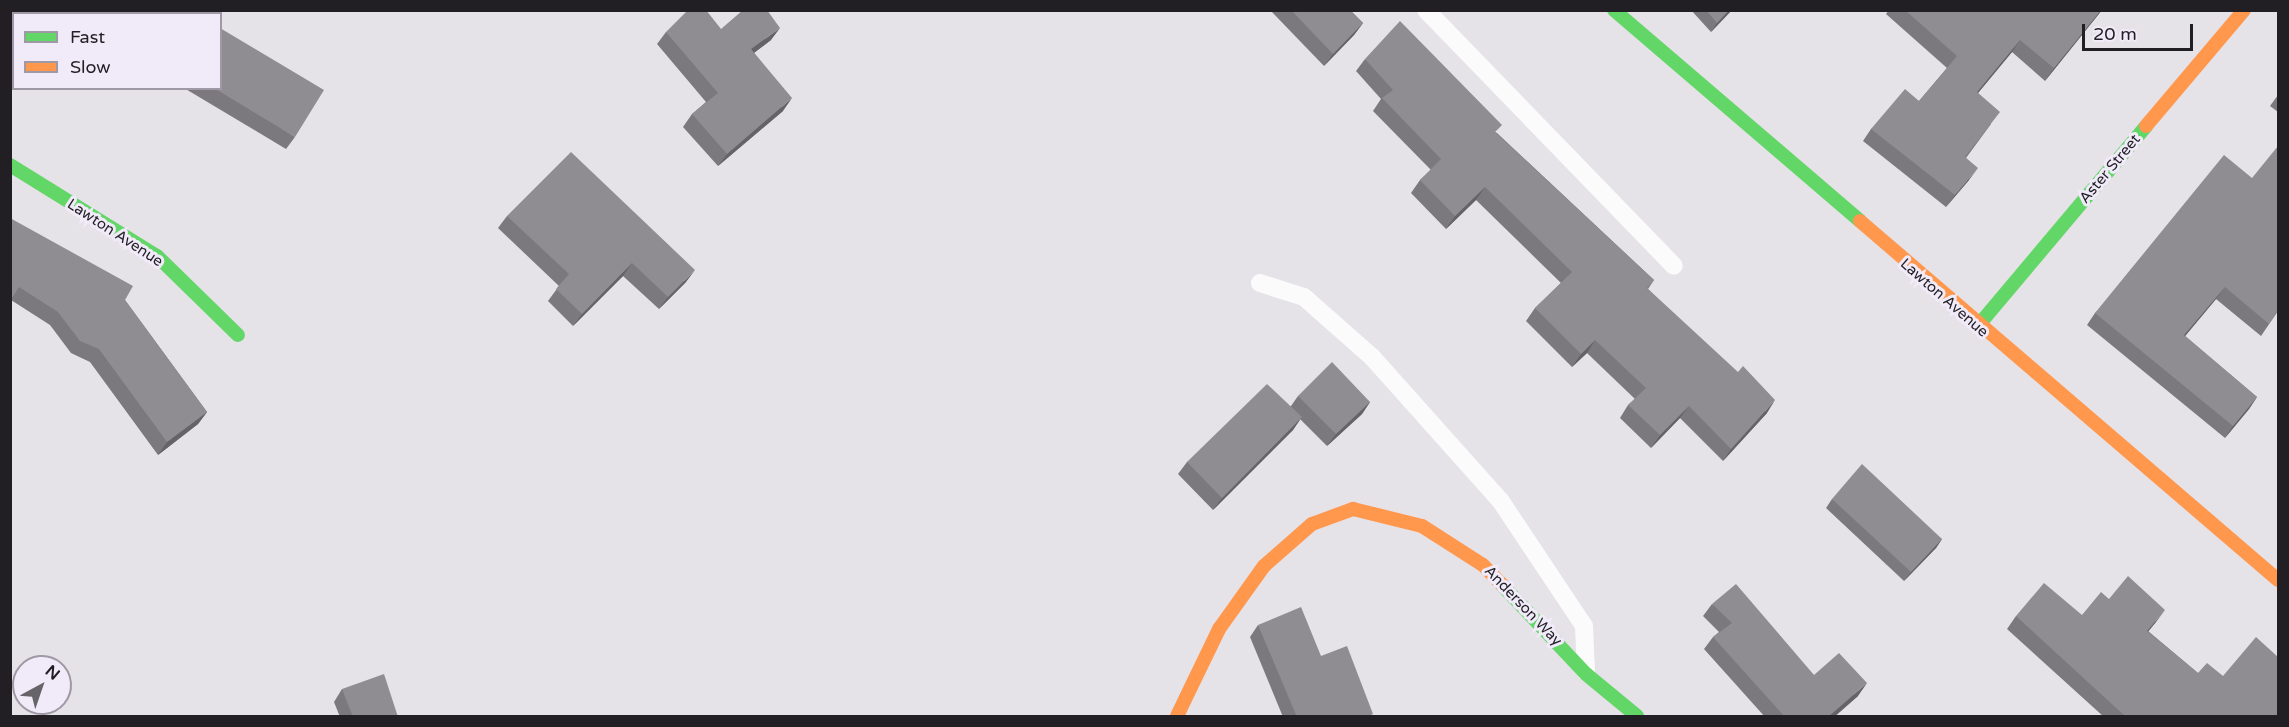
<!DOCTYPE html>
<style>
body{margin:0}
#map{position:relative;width:2289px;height:727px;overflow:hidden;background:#e5e2e8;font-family:"Varela Round",sans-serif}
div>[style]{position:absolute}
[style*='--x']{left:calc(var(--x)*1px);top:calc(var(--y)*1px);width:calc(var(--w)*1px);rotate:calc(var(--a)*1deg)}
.lane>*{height:18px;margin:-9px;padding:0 9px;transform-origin:9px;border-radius:9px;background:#fbfbfc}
.fast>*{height:14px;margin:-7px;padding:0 7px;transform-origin:7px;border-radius:7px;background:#63d668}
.slow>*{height:14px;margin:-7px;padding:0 7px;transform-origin:7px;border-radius:7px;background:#ff974d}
.wall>*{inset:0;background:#7b797e}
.shaded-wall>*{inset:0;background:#646366}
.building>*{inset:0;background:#8f8d92}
span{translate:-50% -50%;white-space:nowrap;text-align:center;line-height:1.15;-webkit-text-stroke:6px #f1ebf9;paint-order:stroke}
.street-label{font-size:15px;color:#211f24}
.frame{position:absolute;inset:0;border:12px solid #211f24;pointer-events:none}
.legend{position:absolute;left:12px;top:12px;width:210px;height:78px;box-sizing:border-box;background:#f1ebf9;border:2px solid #9e99a4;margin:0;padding:8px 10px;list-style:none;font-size:18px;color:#211f24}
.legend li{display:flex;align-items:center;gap:12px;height:30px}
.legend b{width:30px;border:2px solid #9e99a4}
.north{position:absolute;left:12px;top:655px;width:60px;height:60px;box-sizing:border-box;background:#f1ebf9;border:2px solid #9e99a4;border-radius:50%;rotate:40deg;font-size:16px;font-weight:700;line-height:24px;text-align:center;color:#211f24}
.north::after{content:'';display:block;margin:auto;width:21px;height:27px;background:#666369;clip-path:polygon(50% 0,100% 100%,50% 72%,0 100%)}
.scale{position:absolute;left:2082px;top:24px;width:111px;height:27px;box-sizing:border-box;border:3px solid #211f24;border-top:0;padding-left:8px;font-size:18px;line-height:21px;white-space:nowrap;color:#211f24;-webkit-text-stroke:4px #f1ebf9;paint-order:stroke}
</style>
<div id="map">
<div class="lane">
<div style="--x:1426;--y:10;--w:356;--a:45.9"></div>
<div style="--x:1260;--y:283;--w:46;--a:17.7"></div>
<div style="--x:1304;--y:297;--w:91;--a:41.4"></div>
<div style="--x:1372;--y:357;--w:192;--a:48.2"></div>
<div style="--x:1500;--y:500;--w:151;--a:56.3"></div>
<div style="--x:1584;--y:626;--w:46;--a:87.5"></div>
</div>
<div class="fast">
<div style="--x:1614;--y:10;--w:324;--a:40.6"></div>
<div style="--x:10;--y:165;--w:173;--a:31.8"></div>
<div style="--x:157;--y:256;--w:113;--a:44.3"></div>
<div style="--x:1977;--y:327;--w:263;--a:-49.9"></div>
<div style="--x:1503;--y:586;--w:121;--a:46.7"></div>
<div style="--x:1586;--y:674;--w:66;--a:39.5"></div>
</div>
<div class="slow">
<div style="--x:2146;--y:126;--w:152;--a:-49.8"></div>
<div style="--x:1860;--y:221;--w:551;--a:40.66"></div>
<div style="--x:1177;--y:716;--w:97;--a:-64.2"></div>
<div style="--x:1219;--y:629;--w:77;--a:-54.5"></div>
<div style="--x:1264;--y:566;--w:64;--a:-41.2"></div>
<div style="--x:1312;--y:524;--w:44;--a:-20.1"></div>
<div style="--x:1353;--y:509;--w:71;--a:13.8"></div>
<div style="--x:1422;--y:526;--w:72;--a:32.6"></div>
<div style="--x:1483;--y:565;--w:29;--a:46"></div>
</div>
<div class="wall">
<div style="clip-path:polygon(1270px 10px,1350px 10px,1363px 23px,1354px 35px,1324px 66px)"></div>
<div style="clip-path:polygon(1691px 10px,1732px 10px,1711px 32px)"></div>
<div style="clip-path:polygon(1889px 10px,2102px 10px,2045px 81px,2012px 52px,1978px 93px,1991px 124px,1966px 158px,1969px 180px,1946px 207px,1863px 141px,1871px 129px,1919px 101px,1947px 68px,1886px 14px)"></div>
<div style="clip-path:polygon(721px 29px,771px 40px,754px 53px,783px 111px,718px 166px,683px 127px,692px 114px,706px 102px,657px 44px,666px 32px)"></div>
<div style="clip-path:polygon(1365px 59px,1497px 133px,1654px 280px,1648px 289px,1767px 413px,1723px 461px,1680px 418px,1651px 448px,1620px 418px,1628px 405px,1635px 399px,1587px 353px,1572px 367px,1526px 321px,1535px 308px,1561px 283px,1476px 200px,1446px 229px,1411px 193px,1420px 180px,1431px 170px,1373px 111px,1381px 99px,1356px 71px)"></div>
<div style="clip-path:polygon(184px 88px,220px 88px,295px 137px,286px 149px)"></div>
<div style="clip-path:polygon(2278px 95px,2278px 112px,2270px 106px)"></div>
<div style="clip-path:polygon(2252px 178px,2277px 278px,2278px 311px,2261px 336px,2216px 299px,2185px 336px,2257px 397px,2249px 409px,2225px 438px,2087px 325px,2095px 313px)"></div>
<div style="clip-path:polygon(507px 216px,686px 282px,659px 309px,623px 276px,573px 326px,548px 301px,559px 286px,498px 228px)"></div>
<div style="clip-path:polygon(10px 218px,125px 300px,207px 412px,198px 424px,158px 455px,90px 362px,71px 353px,50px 325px,11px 300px)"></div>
<div style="clip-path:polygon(1298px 396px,1370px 402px,1362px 414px,1327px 446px,1300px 419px,1293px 430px,1213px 510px,1178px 474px,1187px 462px,1291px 406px)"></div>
<div style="clip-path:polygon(1832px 499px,1942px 539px,1936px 548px,1904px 581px,1826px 508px)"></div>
<div style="clip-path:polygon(2109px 599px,2156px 622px,2148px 631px,2198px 673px,2223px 676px,2278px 717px,2104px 717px,2007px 629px,2016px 616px,2082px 615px)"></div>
<div style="clip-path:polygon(1712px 604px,1814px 675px,1858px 696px,1834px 717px,1765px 717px,1704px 649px,1713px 637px,1719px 632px,1703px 616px)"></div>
<div style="clip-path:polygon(1258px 625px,1321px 656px,1371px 717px,1283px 717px,1250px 637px)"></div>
<div style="clip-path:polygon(342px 689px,398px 717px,340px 717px,334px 702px)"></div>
</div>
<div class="shaded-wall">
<div style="clip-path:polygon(1729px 10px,1732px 10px,1711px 32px,1717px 23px)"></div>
<div style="clip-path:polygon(2101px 10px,2102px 10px,2045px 81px,2054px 68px)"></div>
<div style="clip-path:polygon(1363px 23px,1354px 35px,1324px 66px,1333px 54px)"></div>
<div style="clip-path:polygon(780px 28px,771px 40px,742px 62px,751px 49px)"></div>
<div style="clip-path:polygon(2020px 40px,2012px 52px,1968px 105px,1977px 92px)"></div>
<div style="clip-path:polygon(792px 98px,783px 111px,718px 166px,727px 154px)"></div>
<div style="clip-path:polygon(1978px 168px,1969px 180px,1946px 207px,1955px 195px)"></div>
<div style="clip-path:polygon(1485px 187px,1476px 200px,1446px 229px,1455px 216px)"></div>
<div style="clip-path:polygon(632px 263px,623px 276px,573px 326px,582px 314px)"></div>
<div style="clip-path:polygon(695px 270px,686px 282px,659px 309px,668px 297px)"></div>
<div style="clip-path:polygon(2225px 287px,2216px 299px,2176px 347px,2184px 335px)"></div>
<div style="clip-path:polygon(1595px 340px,1587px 353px,1572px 367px,1581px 354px)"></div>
<div style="clip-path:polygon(2257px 397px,2249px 409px,2225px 438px,2233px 426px)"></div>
<div style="clip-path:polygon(1775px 400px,1767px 413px,1723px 461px,1731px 449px)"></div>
<div style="clip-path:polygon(1370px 402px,1362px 414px,1327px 446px,1336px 434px)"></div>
<div style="clip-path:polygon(1689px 406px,1680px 418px,1651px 448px,1660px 435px)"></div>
<div style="clip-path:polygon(207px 412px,198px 424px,158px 455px,167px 442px)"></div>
<div style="clip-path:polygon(1302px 417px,1293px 430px,1213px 510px,1222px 498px)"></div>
<div style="clip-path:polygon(1942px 539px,1936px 548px,1904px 581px,1911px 572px)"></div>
<div style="clip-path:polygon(2165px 610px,2156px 622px,2139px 643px,2147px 631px)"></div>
<div style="clip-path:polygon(1867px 683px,1858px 696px,1834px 717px,1828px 717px)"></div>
</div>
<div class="building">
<div style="clip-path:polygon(688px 10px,706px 10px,721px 29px,743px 10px,767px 10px,780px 28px,751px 49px,792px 98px,727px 154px,692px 114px,718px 93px,666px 32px)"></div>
<div style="clip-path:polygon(1291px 10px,1350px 10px,1363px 23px,1333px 54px)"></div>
<div style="clip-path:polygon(1706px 10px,1729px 10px,1717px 23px)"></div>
<div style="clip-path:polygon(1905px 10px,2101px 10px,2054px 68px,2020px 40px,1977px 92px,2000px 112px,1965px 157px,1978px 168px,1955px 195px,1871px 129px,1905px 89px,1919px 101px,1957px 56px)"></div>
<div style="clip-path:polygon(1400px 21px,1502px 125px,1495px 132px,1654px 280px,1647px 288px,1738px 372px,1743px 366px,1775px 400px,1731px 449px,1689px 406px,1660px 435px,1628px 405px,1646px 388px,1595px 340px,1581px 354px,1535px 308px,1572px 272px,1485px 187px,1455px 216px,1420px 180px,1441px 159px,1382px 98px,1393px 90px,1365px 59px)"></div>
<div style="clip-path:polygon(220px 28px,324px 90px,295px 137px,214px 88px,220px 88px)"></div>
<div style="clip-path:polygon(2278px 146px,2278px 275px,2277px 278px,2278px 279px,2278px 311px,2269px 324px,2225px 287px,2184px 335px,2257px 397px,2233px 426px,2095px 313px,2224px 155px,2252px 178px)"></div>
<div style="clip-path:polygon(571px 152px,695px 270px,668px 297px,632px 263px,582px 314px,556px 289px,569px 274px,507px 216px)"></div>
<div style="clip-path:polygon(10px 218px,133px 286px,125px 300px,207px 412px,167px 442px,99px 349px,80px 341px,58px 312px,19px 287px,10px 301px)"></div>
<div style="clip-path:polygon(1332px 362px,1370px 402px,1336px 434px,1298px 396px)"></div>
<div style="clip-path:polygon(1267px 384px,1302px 417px,1222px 498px,1187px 462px)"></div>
<div style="clip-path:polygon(1862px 464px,1942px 539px,1911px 572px,1832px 499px)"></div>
<div style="clip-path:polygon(2128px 576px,2165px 610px,2147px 631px,2198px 673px,2207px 663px,2223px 676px,2256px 637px,2278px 657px,2278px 717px,2126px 717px,2016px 616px,2044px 583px,2082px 615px,2101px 592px,2109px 599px)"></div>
<div style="clip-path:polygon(1736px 584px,1814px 675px,1839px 653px,1867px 683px,1828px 717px,1785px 717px,1713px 637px,1732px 623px,1712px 604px)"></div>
<div style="clip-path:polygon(1301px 607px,1321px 656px,1347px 646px,1373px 714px,1367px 717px,1297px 717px,1258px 625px)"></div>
<div style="clip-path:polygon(384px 674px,398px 717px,353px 717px,342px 689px)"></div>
</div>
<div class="street-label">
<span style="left:2110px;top:169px;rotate:-50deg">Aster Street</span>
<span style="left:115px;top:233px;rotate:33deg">Lawton Avenue</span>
<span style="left:1944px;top:298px;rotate:41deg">Lawton Avenue</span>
<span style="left:1523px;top:606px;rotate:46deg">Anderson Way</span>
</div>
<div class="frame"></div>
<ul class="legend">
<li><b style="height:8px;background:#63d668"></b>Fast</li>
<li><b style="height:8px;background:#ff974d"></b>Slow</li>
</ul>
<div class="north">N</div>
<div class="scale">20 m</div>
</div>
